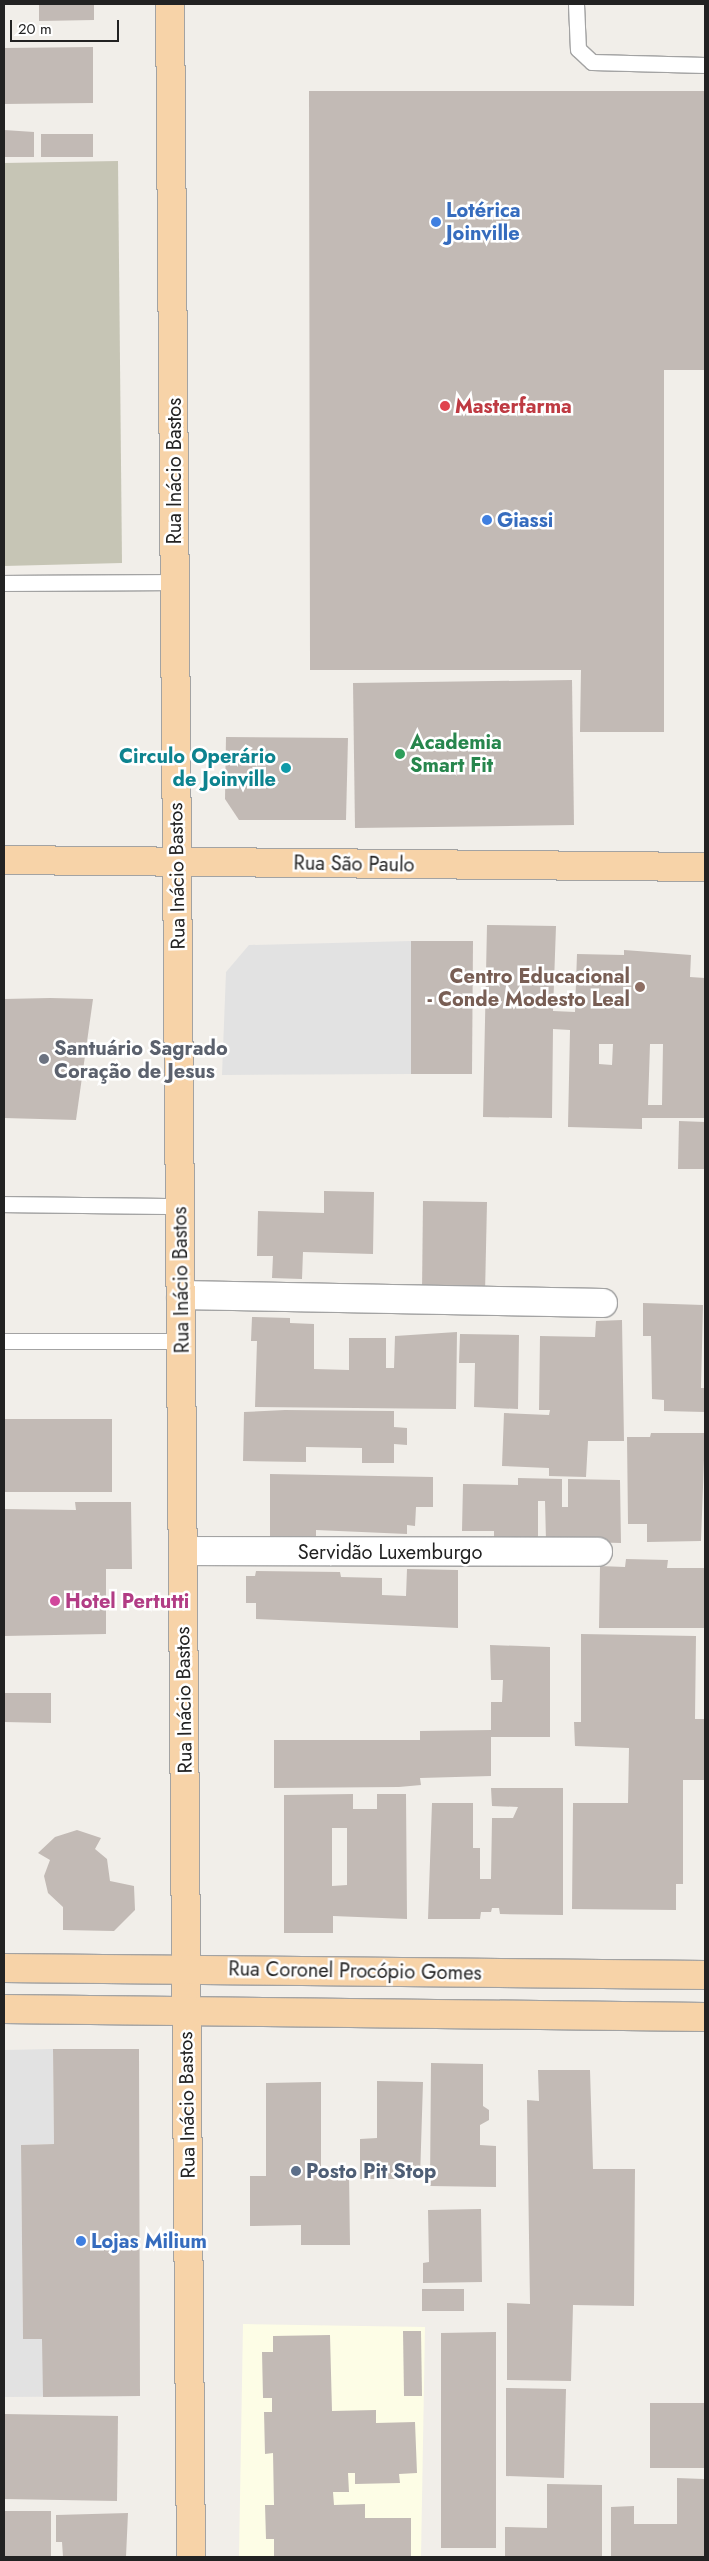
<!DOCTYPE html>
<meta charset="utf-8">
<style>
body{margin:0}
#map{position:relative;width:709px;height:2561px;overflow:hidden;background:#f1eee9;font-family:Jost,sans-serif}
div>[style]{position:absolute}
[style*='--x']{left:calc(var(--x)*1px);top:calc(var(--y)*1px);width:calc(var(--w)*1px);rotate:calc(var(--a)*1deg)}
.education>*{inset:0;background:#fdfde6}
.construction>*{inset:0;background:#c6c5b5}
.parking>*{inset:0;background:#e2e2e2}
.building>*{inset:0;background:#c2bab5}
.roads{filter:drop-shadow(1px 0 #a3a3a3) drop-shadow(-1px 0 #a3a3a3) drop-shadow(0 1px #a3a3a3) drop-shadow(0 -1px #a3a3a3)}
.service>*{height:15px;margin:-7.5px;padding:0 7.5px;transform-origin:7.5px;border-radius:7.5px;background:#fff}
.minor>*{height:28px;margin:-14px;padding:0 14px;transform-origin:14px;border-radius:14px;background:#fff}
.primary>*{height:28px;margin:-14px;padding:0 14px;transform-origin:14px;border-radius:14px;background:#f7d3a8}
.dots>*{width:14px;height:14px;translate:-50% -50%;box-sizing:border-box;border:2px solid #fff;border-radius:50%}
span{translate:-50% -50%;white-space:nowrap;text-align:center;line-height:1.15;-webkit-text-stroke:5px #fff;paint-order:stroke}
.shop-label{font-size:20px;color:#366cbe;font-weight:700}
.left{translate:0 -50%;text-align:left}
.health-label{font-size:20px;color:#be3a42;font-weight:700}
.street-label{font-size:20px;color:#222}
.leisure-label{font-size:20px;color:#27864d;font-weight:700}
.culture-label{font-size:20px;color:#0d838f;font-weight:700}
.right{translate:-100% -50%;text-align:right}
.education-label{font-size:20px;color:#785e54;font-weight:700}
.worship-label{font-size:20px;color:#5b616d;font-weight:700}
.hotel-label{font-size:20px;color:#b23c85;font-weight:700}
.service-label{font-size:20px;color:#4e5e75;font-weight:700}
.frame{position:absolute;inset:0;border:5px solid #222;pointer-events:none}
.scale{position:absolute;left:10px;top:20px;width:109px;height:22px;box-sizing:border-box;border:2px solid #222;border-top:0;padding-left:6px;font-size:15px;line-height:18px;white-space:nowrap;color:#222;-webkit-text-stroke:4px #fff;paint-order:stroke}
</style>
<div id="map">
<div class="education">
<div style="clip-path:polygon(243px 2324px,425px 2327px,421px 2557px,239px 2557px)"></div>
</div>
<div class="construction">
<div style="clip-path:polygon(118px 161px,122px 563px,4px 566px,4px 163px)"></div>
</div>
<div class="parking">
<div style="clip-path:polygon(411px 941px,411px 1074px,222px 1075px,226px 972px,249px 945px)"></div>
<div style="clip-path:polygon(53px 2049px,54px 2144px,21px 2145px,23px 2338px,42px 2339px,140px 2396px,4px 2397px,4px 2050px)"></div>
</div>
<div class="building">
<div style="clip-path:polygon(39px 4px,94px 4px,94px 20px,39px 21px)"></div>
<div style="clip-path:polygon(93px 47px,93px 103px,4px 104px,4px 48px)"></div>
<div style="clip-path:polygon(309px 91px,705px 91px,705px 370px,664px 370px,664px 732px,580px 732px,581px 670px,310px 670px)"></div>
<div style="clip-path:polygon(4px 130px,34px 132px,34px 157px,4px 157px)"></div>
<div style="clip-path:polygon(41px 134px,93px 134px,93px 157px,41px 157px)"></div>
<div style="clip-path:polygon(572px 680px,574px 825px,355px 828px,353px 683px)"></div>
<div style="clip-path:polygon(226px 737px,348px 738px,346px 820px,239px 820px,225px 799px)"></div>
<div style="clip-path:polygon(evenodd,487px 925px,556px 926px,553px 1011px,575px 1012px,577px 954px,624px 955px,624px 950px,691px 955px,690px 977px,705px 978px,705px 1118px,642px 1118px,642px 1129px,568px 1127px,570px 1030px,553px 1029px,552px 1118px,483px 1117px,487px 925px,599px 1044px,613px 1044px,612px 1065px,599px 1064px,599px 1044px,487px 925px,650px 1044px,663px 1044px,662px 1105px,648px 1105px,650px 1044px)"></div>
<div style="clip-path:polygon(411px 941px,473px 941px,472px 1074px,411px 1074px)"></div>
<div style="clip-path:polygon(50px 998px,93px 999px,76px 1120px,4px 1118px,4px 999px)"></div>
<div style="clip-path:polygon(679px 1121px,705px 1122px,705px 1169px,678px 1169px)"></div>
<div style="clip-path:polygon(324px 1191px,374px 1192px,373px 1254px,303px 1252px,302px 1279px,272px 1278px,273px 1256px,257px 1256px,258px 1211px,324px 1213px)"></div>
<div style="clip-path:polygon(423px 1201px,487px 1202px,485px 1294px,422px 1292px)"></div>
<div style="clip-path:polygon(643px 1303px,703px 1305px,701px 1388px,705px 1388px,705px 1412px,664px 1411px,664px 1400px,652px 1399px,651px 1336px,643px 1336px)"></div>
<div style="clip-path:polygon(252px 1317px,290px 1318px,290px 1323px,314px 1324px,314px 1369px,349px 1370px,349px 1338px,386px 1338px,386px 1368px,394px 1368px,395px 1336px,457px 1332px,456px 1409px,255px 1407px,257px 1341px,251px 1341px)"></div>
<div style="clip-path:polygon(622px 1320px,624px 1441px,588px 1441px,586px 1477px,549px 1476px,549px 1468px,502px 1466px,504px 1413px,549px 1415px,550px 1410px,539px 1410px,540px 1336px,595px 1337px,596px 1321px)"></div>
<div style="clip-path:polygon(460px 1334px,519px 1335px,518px 1409px,474px 1407px,475px 1363px,459px 1363px)"></div>
<div style="clip-path:polygon(285px 1410px,394px 1411px,394px 1427px,407px 1428px,407px 1445px,394px 1444px,394px 1463px,362px 1463px,362px 1448px,306px 1447px,306px 1462px,243px 1461px,244px 1412px)"></div>
<div style="clip-path:polygon(4px 1419px,112px 1419px,112px 1492px,5px 1492px)"></div>
<div style="clip-path:polygon(651px 1433px,705px 1433px,701px 1541px,647px 1542px,647px 1524px,628px 1524px,627px 1437px,650px 1437px)"></div>
<div style="clip-path:polygon(270px 1474px,433px 1477px,433px 1507px,416px 1507px,415px 1526px,407px 1525px,407px 1534px,316px 1530px,316px 1542px,270px 1542px)"></div>
<div style="clip-path:polygon(518px 1478px,562px 1479px,562px 1507px,568px 1507px,568px 1479px,620px 1480px,621px 1543px,546px 1541px,545px 1501px,538px 1501px,538px 1545px,494px 1544px,494px 1531px,462px 1531px,463px 1484px,518px 1485px)"></div>
<div style="clip-path:polygon(75px 1502px,131px 1502px,132px 1569px,106px 1569px,106px 1634px,4px 1636px,4px 1509px,76px 1510px)"></div>
<div style="clip-path:polygon(626px 1559px,668px 1560px,667px 1568px,705px 1568px,705px 1628px,599px 1628px,600px 1566px,625px 1567px)"></div>
<div style="clip-path:polygon(407px 1569px,458px 1570px,458px 1628px,256px 1619px,256px 1603px,246px 1603px,246px 1576px,255px 1576px,256px 1571px,340px 1572px,341px 1577px,382px 1578px,382px 1595px,406px 1596px)"></div>
<div style="clip-path:polygon(581px 1634px,696px 1636px,695px 1719px,705px 1719px,705px 1780px,683px 1780px,683px 1884px,676px 1884px,676px 1910px,572px 1909px,573px 1803px,628px 1803px,629px 1748px,575px 1746px,574px 1722px,581px 1722px)"></div>
<div style="clip-path:polygon(490px 1645px,550px 1647px,550px 1737px,491px 1737px,491px 1776px,420px 1778px,421px 1785px,399px 1787px,274px 1788px,274px 1740px,420px 1740px,420px 1731px,491px 1730px,491px 1702px,502px 1702px,503px 1680px,491px 1680px)"></div>
<div style="clip-path:polygon(4px 1693px,51px 1693px,51px 1723px,4px 1722px)"></div>
<div style="clip-path:polygon(491px 1788px,563px 1788px,563px 1915px,500px 1914px,499px 1908px,492px 1908px,491px 1912px,481px 1912px,480px 1919px,428px 1919px,432px 1803px,473px 1803px,473px 1848px,480px 1848px,480px 1879px,491px 1879px,492px 1818px,513px 1818px,518px 1807px,492px 1806px)"></div>
<div style="clip-path:polygon(evenodd,353px 1794px,353px 1809px,377px 1809px,377px 1794px,406px 1794px,407px 1919px,333px 1916px,333px 1933px,284px 1933px,284px 1795px,353px 1794px,332px 1828px,347px 1828px,347px 1885px,332px 1886px,332px 1828px)"></div>
<div style="clip-path:polygon(77px 1830px,101px 1838px,95px 1849px,107px 1859px,110px 1881px,134px 1886px,135px 1910px,114px 1931px,63px 1930px,63px 1907px,48px 1893px,44px 1876px,50px 1860px,38px 1853px,55px 1837px)"></div>
<div style="clip-path:polygon(53px 2049px,139px 2049px,140px 2396px,43px 2397px,42px 2339px,23px 2339px,21px 2145px,54px 2144px)"></div>
<div style="clip-path:polygon(431px 2063px,483px 2064px,483px 2106px,489px 2110px,489px 2120px,480px 2125px,480px 2145px,496px 2146px,496px 2187px,430px 2186px)"></div>
<div style="clip-path:polygon(538px 2070px,590px 2070px,593px 2169px,635px 2169px,634px 2306px,573px 2305px,571px 2381px,507px 2380px,507px 2303px,530px 2304px,527px 2100px,539px 2101px)"></div>
<div style="clip-path:polygon(377px 2081px,423px 2082px,420px 2179px,360px 2179px,360px 2139px,377px 2138px)"></div>
<div style="clip-path:polygon(321px 2082px,321px 2173px,349px 2173px,350px 2245px,301px 2245px,301px 2225px,250px 2226px,250px 2176px,266px 2176px,266px 2083px)"></div>
<div style="clip-path:polygon(481px 2209px,482px 2282px,423px 2283px,423px 2263px,429px 2262px,428px 2210px)"></div>
<div style="clip-path:polygon(422px 2289px,464px 2289px,464px 2311px,422px 2311px)"></div>
<div style="clip-path:polygon(403px 2331px,421px 2331px,422px 2396px,404px 2396px)"></div>
<div style="clip-path:polygon(496px 2332px,496px 2548px,441px 2548px,441px 2333px)"></div>
<div style="clip-path:polygon(330px 2335px,332px 2411px,376px 2410px,376px 2423px,415px 2422px,417px 2473px,399px 2474px,400px 2483px,355px 2484px,355px 2473px,348px 2473px,349px 2492px,333px 2492px,334px 2505px,365px 2504px,365px 2518px,411px 2518px,411px 2557px,274px 2557px,274px 2539px,266px 2539px,265px 2505px,274px 2505px,273px 2453px,265px 2454px,264px 2412px,272px 2412px,272px 2398px,263px 2398px,262px 2352px,273px 2352px,273px 2336px)"></div>
<div style="clip-path:polygon(506px 2388px,566px 2389px,564px 2478px,506px 2476px)"></div>
<div style="clip-path:polygon(650px 2403px,704px 2403px,704px 2468px,650px 2468px)"></div>
<div style="clip-path:polygon(4px 2414px,118px 2416px,117px 2501px,4px 2499px)"></div>
<div style="clip-path:polygon(677px 2478px,704px 2479px,705px 2557px,611px 2557px,611px 2507px,634px 2506px,634px 2524px,677px 2524px)"></div>
<div style="clip-path:polygon(547px 2484px,602px 2485px,602px 2557px,505px 2557px,505px 2527px,547px 2528px)"></div>
<div style="clip-path:polygon(4px 2511px,51px 2511px,51px 2557px,4px 2557px)"></div>
<div style="clip-path:polygon(128px 2513px,126px 2557px,63px 2557px,62px 2542px,56px 2542px,56px 2515px)"></div>
</div>
<div class="roads">
<div class="service">
<div style="--x:576;--y:4;--w:45;--a:87.5"></div>
<div style="--x:578;--y:49;--w:19;--a:43"></div>
<div style="--x:592;--y:62;--w:113;--a:1.5"></div>
<div style="--x:4;--y:583;--w:171;--a:-0.3"></div>
<div style="--x:4;--y:1204;--w:176;--a:0.7"></div>
<div style="--x:4;--y:1341;--w:177;--a:0"></div>
</div>
<div class="minor">
<div style="--x:181;--y:1295;--w:422;--a:1.1"></div>
<div style="--x:183;--y:1551;--w:415;--a:0.1"></div>
</div>
<div class="primary">
<div style="--x:170;--y:4;--w:2553;--a:89.53"></div>
<div style="--x:4;--y:860;--w:701;--a:0.57"></div>
<div style="--x:4;--y:1968;--w:701;--a:0.57"></div>
<div style="--x:4;--y:2009;--w:701;--a:0.65"></div>
</div>
</div>
<div class="dots">
<div style="left:436px;top:222px;background:#3f7fe0"></div>
<div style="left:445px;top:406px;background:#e0444e"></div>
<div style="left:487px;top:520px;background:#3f7fe0"></div>
<div style="left:400px;top:754px;background:#2e9e5b"></div>
<div style="left:286px;top:768px;background:#0f9aa8"></div>
<div style="left:640px;top:987px;background:#8d6e63"></div>
<div style="left:44px;top:1059px;background:#6b7280"></div>
<div style="left:55px;top:1601px;background:#d1479c"></div>
<div style="left:296px;top:2171px;background:#5c6f8a"></div>
<div style="left:81px;top:2241px;background:#3f7fe0"></div>
</div>
<div class="shop-label">
<span class="left" style="left:446px;top:222px">Lotérica<br>Joinville</span>
<span class="left" style="left:497px;top:520px">Giassi</span>
<span class="left" style="left:91px;top:2241px">Lojas Milium</span>
</div>
<div class="health-label">
<span class="left" style="left:455px;top:406px">Masterfarma</span>
</div>
<div class="street-label">
<span style="left:174px;top:471px;rotate:-90deg">Rua Inácio Bastos</span>
<span style="left:354px;top:864px;rotate:1deg">Rua São Paulo</span>
<span style="left:177px;top:876px;rotate:-91deg">Rua Inácio Bastos</span>
<span style="left:181px;top:1280px;rotate:-91deg">Rua Inácio Bastos</span>
<span style="left:390px;top:1552px">Servidão Luxemburgo</span>
<span style="left:184px;top:1700px;rotate:-91deg">Rua Inácio Bastos</span>
<span style="left:355px;top:1971px;rotate:1deg">Rua Coronel Procópio Gomes</span>
<span style="left:187px;top:2105px;rotate:-91deg">Rua Inácio Bastos</span>
</div>
<div class="leisure-label">
<span class="left" style="left:410px;top:754px">Academia<br>Smart Fit</span>
</div>
<div class="culture-label">
<span class="right" style="left:276px;top:768px">Circulo Operário<br>de Joinville</span>
</div>
<div class="education-label">
<span class="right" style="left:630px;top:988px">Centro Educacional<br>- Conde Modesto Leal</span>
</div>
<div class="worship-label">
<span class="left" style="left:54px;top:1060px">Santuário Sagrado<br>Coração de Jesus</span>
</div>
<div class="hotel-label">
<span class="left" style="left:65px;top:1601px">Hotel Pertutti</span>
</div>
<div class="service-label">
<span class="left" style="left:306px;top:2171px">Posto Pit Stop</span>
</div>
<div class="frame"></div>
<div class="scale">20 m</div>
</div>
